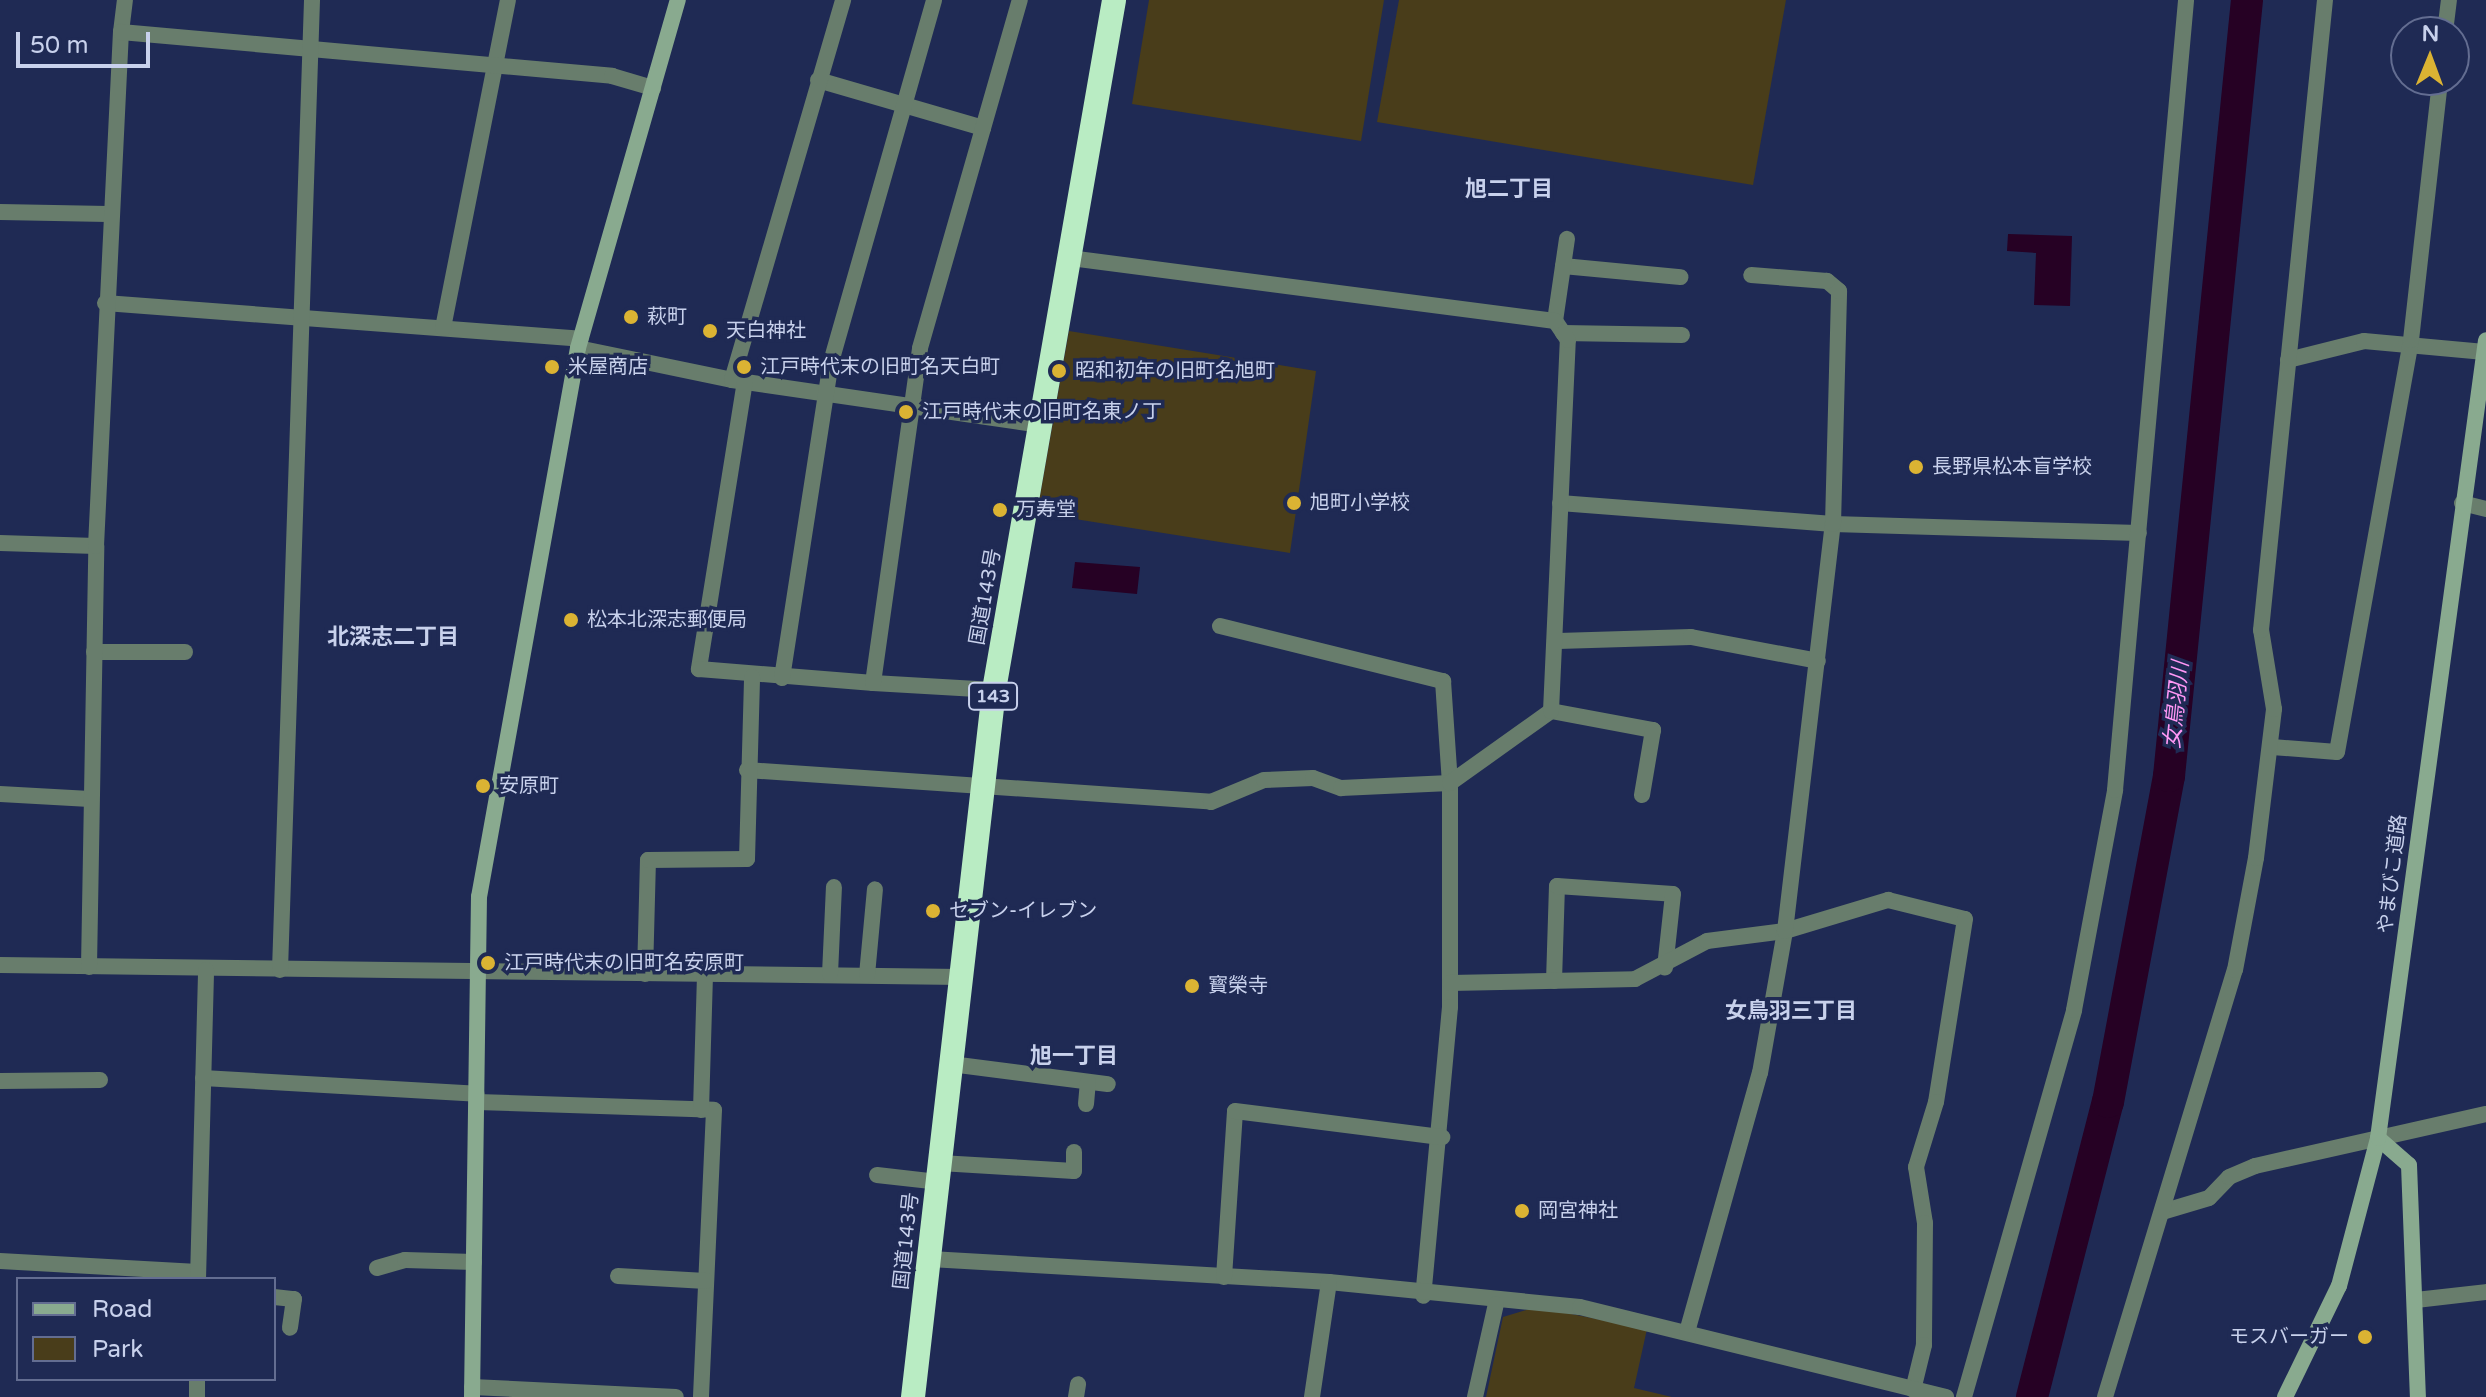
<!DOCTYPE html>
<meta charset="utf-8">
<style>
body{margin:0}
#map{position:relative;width:2486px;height:1397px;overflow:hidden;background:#1f2a54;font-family:"Varela Round","Noto Sans JP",sans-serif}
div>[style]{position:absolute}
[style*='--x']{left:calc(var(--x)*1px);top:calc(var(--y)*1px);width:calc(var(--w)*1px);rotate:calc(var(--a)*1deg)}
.green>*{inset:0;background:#493d1a}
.water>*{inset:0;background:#260124}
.river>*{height:32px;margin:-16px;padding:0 16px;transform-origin:16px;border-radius:16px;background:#260124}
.street>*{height:16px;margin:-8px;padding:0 8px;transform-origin:8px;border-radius:8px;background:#687d6c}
.secondary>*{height:16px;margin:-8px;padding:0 8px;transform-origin:8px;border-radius:8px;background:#89aa8f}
.highway>*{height:24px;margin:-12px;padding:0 12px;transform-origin:12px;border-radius:12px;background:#b9ecc3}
.dots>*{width:22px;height:22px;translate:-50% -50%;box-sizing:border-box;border:4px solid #1f2a54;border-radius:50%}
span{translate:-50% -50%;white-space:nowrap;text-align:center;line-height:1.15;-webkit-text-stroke:7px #1f2a54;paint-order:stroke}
.shield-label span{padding:2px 6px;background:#1f2a54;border:2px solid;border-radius:6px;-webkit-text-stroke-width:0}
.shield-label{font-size:18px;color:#c8d1ec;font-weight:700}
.poi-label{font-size:20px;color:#c8d1ec}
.left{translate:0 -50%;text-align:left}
.right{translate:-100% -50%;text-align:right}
.street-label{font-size:20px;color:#c8d1ec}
.neighbourhood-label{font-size:22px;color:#c8d1ec;font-weight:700}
.water-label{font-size:22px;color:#ff97f5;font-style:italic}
.legend{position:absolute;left:16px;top:1277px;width:260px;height:104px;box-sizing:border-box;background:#1f2a54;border:2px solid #636d91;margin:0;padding:10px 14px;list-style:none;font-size:24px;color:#c8d1ec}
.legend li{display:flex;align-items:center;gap:16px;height:40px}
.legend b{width:40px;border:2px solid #636d91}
.north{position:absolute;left:2390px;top:16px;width:80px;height:80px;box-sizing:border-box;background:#1f2a54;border:2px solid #636d91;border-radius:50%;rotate:1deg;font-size:22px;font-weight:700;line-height:32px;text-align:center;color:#c8d1ec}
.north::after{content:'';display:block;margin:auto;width:28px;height:36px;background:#dbb333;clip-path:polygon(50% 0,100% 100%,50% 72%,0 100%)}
.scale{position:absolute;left:16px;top:32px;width:134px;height:36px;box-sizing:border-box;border:4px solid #c8d1ec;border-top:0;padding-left:10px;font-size:24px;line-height:28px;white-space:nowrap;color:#c8d1ec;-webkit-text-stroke:6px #1f2a54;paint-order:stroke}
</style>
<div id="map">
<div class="green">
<div style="clip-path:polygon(1149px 0,1384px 0,1361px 141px,1132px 104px)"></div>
<div style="clip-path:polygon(1399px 0,1786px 0,1753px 185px,1377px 122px)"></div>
<div style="clip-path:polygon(1069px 331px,1316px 371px,1290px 553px,1037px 513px)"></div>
<div style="clip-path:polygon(1536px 1307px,1647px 1329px,1634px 1388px,1672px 1397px,1486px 1397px,1503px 1317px)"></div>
</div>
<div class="water">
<div style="clip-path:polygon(2008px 234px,2072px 236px,2070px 306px,2034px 305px,2036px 253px,2007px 251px)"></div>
<div style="clip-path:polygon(1075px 562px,1140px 567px,1137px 594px,1072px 588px)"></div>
</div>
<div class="river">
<div style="--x:2032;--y:1397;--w:305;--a:-75.6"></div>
<div style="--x:2108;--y:1102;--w:332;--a:-79.4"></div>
<div style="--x:2169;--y:776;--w:780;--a:-84.26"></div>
</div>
<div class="street">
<div style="--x:121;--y:32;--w:32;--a:-83"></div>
<div style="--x:2445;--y:32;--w:32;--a:-83"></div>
<div style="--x:818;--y:80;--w:172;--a:16.2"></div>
<div style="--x:0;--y:212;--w:108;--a:1.1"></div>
<div style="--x:1563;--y:266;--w:118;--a:5.4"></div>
<div style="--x:105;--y:303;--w:477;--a:4.3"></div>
<div style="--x:1555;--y:321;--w:83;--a:-81.7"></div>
<div style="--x:443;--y:328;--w:334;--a:-78.8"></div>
<div style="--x:1563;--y:333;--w:119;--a:1"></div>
<div style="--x:578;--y:348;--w:157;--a:11.7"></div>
<div style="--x:732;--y:380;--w:310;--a:8.3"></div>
<div style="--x:2288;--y:360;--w:78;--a:-14"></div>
<div style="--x:2364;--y:341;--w:121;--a:5.2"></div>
<div style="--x:732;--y:380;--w:396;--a:-73.7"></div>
<div style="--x:745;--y:381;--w:292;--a:99.1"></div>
<div style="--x:699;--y:669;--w:175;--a:4.6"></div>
<div style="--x:1560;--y:503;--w:274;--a:4.4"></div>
<div style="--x:1833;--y:524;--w:306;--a:1.7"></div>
<div style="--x:2462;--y:503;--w:25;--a:14"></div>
<div style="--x:0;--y:543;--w:96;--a:1.8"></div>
<div style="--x:1220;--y:626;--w:230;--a:13.9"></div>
<div style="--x:1443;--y:681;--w:102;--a:86.1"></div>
<div style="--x:1450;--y:783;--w:224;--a:90"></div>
<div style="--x:1450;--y:1007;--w:290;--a:95.3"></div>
<div style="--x:1558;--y:641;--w:133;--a:-1.7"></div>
<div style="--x:1691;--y:637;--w:129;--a:10.7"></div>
<div style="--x:94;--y:652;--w:91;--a:0"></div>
<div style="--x:782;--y:678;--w:320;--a:-81.2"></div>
<div style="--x:831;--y:362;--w:376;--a:-74.1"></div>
<div style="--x:994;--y:690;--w:121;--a:-176.7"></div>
<div style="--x:873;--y:683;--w:338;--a:-82"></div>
<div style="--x:920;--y:348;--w:362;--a:-74"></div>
<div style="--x:1551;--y:711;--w:104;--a:10.6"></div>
<div style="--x:1653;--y:730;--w:66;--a:99.6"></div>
<div style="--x:2272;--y:747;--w:65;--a:4.4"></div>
<div style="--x:2337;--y:752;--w:419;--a:-79.8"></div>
<div style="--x:2411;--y:340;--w:262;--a:-83.6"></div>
<div style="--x:747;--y:770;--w:465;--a:3.9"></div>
<div style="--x:1211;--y:802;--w:57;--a:-22.5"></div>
<div style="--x:1264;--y:780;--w:49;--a:-2.3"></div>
<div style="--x:1313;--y:778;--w:30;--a:20"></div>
<div style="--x:1341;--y:788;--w:109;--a:-2.6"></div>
<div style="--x:1450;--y:783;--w:124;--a:-35.5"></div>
<div style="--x:1551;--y:711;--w:371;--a:-87.4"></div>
<div style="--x:1568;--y:340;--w:23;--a:-124"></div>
<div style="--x:1555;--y:321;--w:490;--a:-172.6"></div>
<div style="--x:0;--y:794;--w:90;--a:3.2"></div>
<div style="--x:0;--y:965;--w:961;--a:0.72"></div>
<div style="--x:89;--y:967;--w:421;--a:-89"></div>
<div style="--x:96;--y:546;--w:515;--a:-87.22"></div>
<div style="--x:121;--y:32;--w:493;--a:5.1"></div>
<div style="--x:612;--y:76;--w:43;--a:16.3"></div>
<div style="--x:280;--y:970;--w:971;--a:-88.11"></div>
<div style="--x:645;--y:974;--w:114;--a:-88.5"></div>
<div style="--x:648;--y:860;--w:99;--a:-0.6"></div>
<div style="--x:747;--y:859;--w:182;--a:-88.4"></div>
<div style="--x:830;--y:974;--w:87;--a:-87.4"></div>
<div style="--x:867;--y:975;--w:86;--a:-84.7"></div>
<div style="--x:1554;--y:981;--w:95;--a:-88.2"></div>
<div style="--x:1557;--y:886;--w:116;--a:3.9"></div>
<div style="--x:1673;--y:894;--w:74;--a:96.2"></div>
<div style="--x:1450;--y:983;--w:185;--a:-1.2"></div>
<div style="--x:1635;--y:979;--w:81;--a:-27.8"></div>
<div style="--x:1707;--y:941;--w:79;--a:-7.3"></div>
<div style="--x:1785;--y:931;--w:108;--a:-16.8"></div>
<div style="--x:1888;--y:900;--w:79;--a:13.9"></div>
<div style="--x:1965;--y:919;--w:185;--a:99"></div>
<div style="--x:1936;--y:1102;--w:68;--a:107.1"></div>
<div style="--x:1916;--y:1167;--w:57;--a:80.9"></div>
<div style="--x:1925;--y:1223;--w:122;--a:90.5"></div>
<div style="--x:1924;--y:1345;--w:46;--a:103.7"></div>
<div style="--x:951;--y:1064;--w:158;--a:7.3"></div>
<div style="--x:203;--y:1078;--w:274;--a:3.3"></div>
<div style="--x:0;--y:1081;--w:100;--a:-0.6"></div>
<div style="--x:477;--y:1102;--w:237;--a:1.9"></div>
<div style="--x:714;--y:1110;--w:287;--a:92.6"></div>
<div style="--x:1086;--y:1104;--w:22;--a:-85"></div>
<div style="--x:701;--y:1110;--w:138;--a:-88.3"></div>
<div style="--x:940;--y:1163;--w:134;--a:3.4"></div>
<div style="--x:1074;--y:1171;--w:19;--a:-90"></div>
<div style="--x:877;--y:1175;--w:61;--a:6.5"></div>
<div style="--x:2162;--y:1212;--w:49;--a:-16.6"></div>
<div style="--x:2209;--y:1198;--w:29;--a:-46"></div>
<div style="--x:2229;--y:1177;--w:28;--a:-23"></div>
<div style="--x:2255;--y:1166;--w:237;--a:-12.7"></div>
<div style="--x:930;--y:1259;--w:400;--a:3.3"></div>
<div style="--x:1329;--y:1282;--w:252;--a:5.7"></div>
<div style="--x:1580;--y:1307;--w:377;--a:13.8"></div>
<div style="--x:0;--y:1261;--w:198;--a:3.2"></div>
<div style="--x:377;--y:1268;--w:29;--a:-16"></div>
<div style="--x:405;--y:1260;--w:69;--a:1.7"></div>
<div style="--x:618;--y:1276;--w:88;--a:3.3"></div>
<div style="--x:1224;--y:1277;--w:166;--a:-86.2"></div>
<div style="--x:1235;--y:1111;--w:209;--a:7.2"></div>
<div style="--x:198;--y:1279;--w:309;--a:-88.5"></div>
<div style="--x:274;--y:1297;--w:20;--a:6"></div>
<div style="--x:294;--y:1299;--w:29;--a:98"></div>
<div style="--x:2416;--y:1300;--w:70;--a:-6.5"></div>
<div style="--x:1687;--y:1332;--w:269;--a:-74.3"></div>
<div style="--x:1760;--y:1073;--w:144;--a:-80"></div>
<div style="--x:1785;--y:931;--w:410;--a:-83.3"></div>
<div style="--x:1833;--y:524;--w:233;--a:-88.5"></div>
<div style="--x:1839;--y:291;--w:16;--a:-140"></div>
<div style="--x:1827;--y:281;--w:76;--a:-175.5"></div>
<div style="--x:472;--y:1387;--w:204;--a:2.8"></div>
<div style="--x:197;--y:1397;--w:18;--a:-90"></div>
<div style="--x:1076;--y:1397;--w:13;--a:-81"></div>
<div style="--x:1312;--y:1397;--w:116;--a:-81.6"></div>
<div style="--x:1475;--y:1397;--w:95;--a:-77.3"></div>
<div style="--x:1964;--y:1397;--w:402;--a:-74.1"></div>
<div style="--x:2074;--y:1010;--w:224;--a:-79.4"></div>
<div style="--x:2115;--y:790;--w:793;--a:-84.86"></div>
<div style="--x:2105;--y:1397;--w:446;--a:-73.1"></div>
<div style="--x:2235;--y:970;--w:114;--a:-79.4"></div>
<div style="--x:2256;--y:858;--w:150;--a:-83.1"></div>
<div style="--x:2274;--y:709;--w:80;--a:-99.3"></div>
<div style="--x:2261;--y:630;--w:633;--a:-84.2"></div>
</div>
<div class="secondary">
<div style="--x:2378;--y:1138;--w:41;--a:41.1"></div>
<div style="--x:2409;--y:1165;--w:232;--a:87.8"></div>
<div style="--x:472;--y:1397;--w:500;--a:-89.2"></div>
<div style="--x:479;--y:897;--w:558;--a:-79.78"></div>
<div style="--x:578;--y:348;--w:362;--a:-74"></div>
<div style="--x:2285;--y:1397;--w:123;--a:-64.1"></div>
<div style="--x:2339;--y:1286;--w:153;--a:-75.2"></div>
<div style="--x:2378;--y:1138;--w:805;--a:-82.29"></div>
</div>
<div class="highway">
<div style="--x:913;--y:1397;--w:712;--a:-83.46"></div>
<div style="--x:994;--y:690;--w:700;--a:-80.13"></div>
</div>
<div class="dots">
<div style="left:631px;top:317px;background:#dbb333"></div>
<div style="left:710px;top:331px;background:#dbb333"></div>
<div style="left:552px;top:367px;background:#dbb333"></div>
<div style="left:744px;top:367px;background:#dbb333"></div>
<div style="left:1059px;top:371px;background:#dbb333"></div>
<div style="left:906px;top:412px;background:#dbb333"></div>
<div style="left:1916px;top:467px;background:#dbb333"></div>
<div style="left:1294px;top:503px;background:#dbb333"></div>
<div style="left:1000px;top:510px;background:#dbb333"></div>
<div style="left:571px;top:620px;background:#dbb333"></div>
<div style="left:483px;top:786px;background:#dbb333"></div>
<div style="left:933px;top:911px;background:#dbb333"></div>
<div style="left:488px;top:963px;background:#dbb333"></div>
<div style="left:1192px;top:986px;background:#dbb333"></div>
<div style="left:1522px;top:1211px;background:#dbb333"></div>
<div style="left:2365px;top:1337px;background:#dbb333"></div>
</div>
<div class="shield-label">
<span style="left:993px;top:696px">143</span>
</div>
<div class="poi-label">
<span class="left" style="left:647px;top:317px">萩町</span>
<span class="left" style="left:726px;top:331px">天白神社</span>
<span class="left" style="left:568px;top:367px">米屋商店</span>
<span class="left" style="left:760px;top:367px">江戸時代末の旧町名天白町</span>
<span class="left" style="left:1075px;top:371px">昭和初年の旧町名旭町</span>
<span class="left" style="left:922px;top:412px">江戸時代末の旧町名東ノ丁</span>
<span class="left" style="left:1932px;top:467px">長野県松本盲学校</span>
<span class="left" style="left:1310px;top:503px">旭町小学校</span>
<span class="left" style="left:1016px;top:510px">万寿堂</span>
<span class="left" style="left:587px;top:620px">松本北深志郵便局</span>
<span class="left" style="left:499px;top:786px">安原町</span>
<span class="left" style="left:949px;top:911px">セブン-イレブン</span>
<span class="left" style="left:504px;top:963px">江戸時代末の旧町名安原町</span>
<span class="left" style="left:1208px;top:986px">寳榮寺</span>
<span class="left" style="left:1538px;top:1211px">岡宮神社</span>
<span class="right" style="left:2349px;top:1337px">モスバーガー</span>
</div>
<div class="street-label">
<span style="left:986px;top:597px;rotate:-80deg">国道143号</span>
<span style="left:2393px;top:874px;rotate:-83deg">やまびこ道路</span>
<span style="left:907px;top:1241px;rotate:-84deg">国道143号</span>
</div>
<div class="neighbourhood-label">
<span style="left:1509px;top:190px">旭二丁目</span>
<span style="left:393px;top:638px">北深志二丁目</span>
<span style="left:1791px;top:1012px">女鳥羽三丁目</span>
<span style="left:1074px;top:1057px">旭一丁目</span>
</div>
<div class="water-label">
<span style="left:2177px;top:705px;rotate:-84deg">女鳥羽川</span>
</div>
<ul class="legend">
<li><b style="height:10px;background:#89aa8f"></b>Road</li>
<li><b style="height:22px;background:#493d1a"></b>Park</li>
</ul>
<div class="north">N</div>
<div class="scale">50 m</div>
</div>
